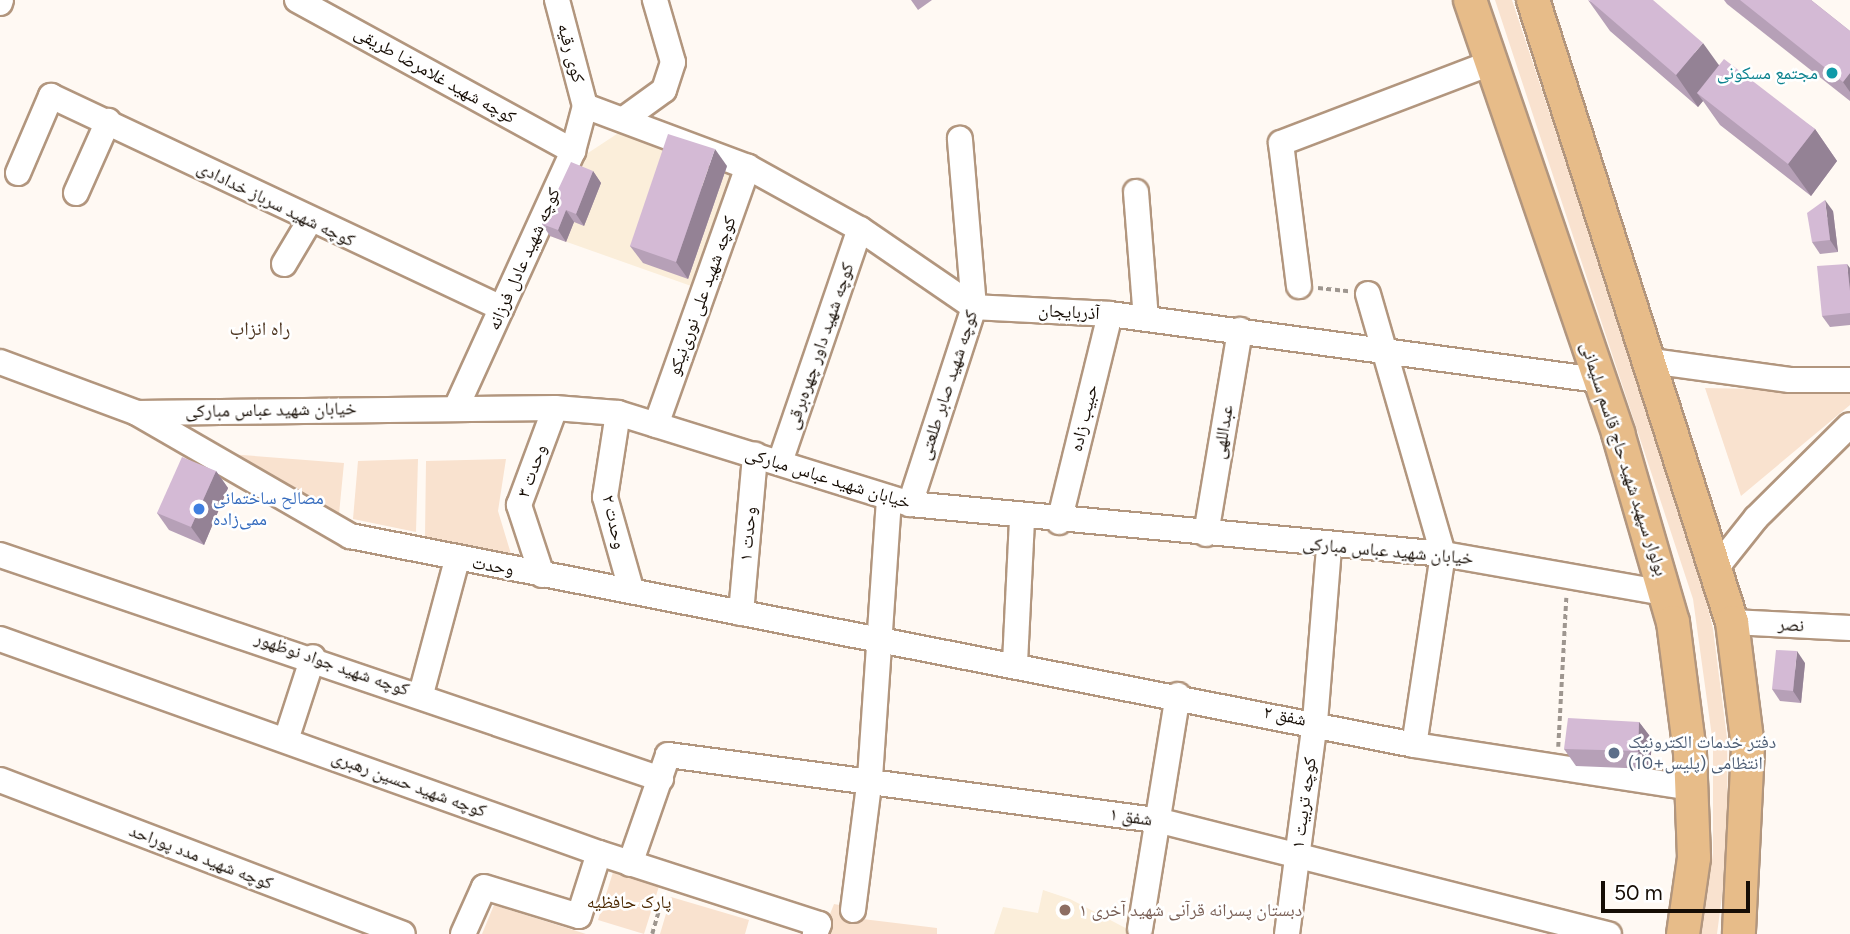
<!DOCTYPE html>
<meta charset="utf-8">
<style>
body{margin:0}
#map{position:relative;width:1850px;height:934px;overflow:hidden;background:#fff9f3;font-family:Figtree,"Noto Naskh Arabic",sans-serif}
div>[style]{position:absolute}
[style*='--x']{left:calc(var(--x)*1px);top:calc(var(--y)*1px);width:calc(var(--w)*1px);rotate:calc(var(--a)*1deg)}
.education>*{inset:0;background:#fbeeda}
.green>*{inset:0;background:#f9e2cf}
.path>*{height:3.5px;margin-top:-1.75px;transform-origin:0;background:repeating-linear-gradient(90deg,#9e968f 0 5px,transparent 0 8.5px)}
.roads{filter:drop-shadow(2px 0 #b2967e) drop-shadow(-2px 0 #b2967e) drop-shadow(0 2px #b2967e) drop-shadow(0 -2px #b2967e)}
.minor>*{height:24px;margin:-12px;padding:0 12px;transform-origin:12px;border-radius:12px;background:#fff}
.major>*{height:32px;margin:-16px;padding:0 16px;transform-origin:16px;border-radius:16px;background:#e7bc89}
.wall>*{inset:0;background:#b6a0b7}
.shaded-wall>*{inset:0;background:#948295}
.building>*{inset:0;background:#d4bad5}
.dots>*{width:19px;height:19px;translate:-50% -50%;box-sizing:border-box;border:4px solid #fff;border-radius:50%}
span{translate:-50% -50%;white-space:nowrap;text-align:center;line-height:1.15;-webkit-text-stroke:5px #fff;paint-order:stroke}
.street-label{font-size:18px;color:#160d05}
.culture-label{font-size:18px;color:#0d838f}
.right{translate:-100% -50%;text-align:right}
.shop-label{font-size:18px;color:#366cbe}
.left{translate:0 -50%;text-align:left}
.service-label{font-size:18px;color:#4e5e75}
.park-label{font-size:18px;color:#4b2800}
.education-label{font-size:18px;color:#785e54}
.neighbourhood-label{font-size:19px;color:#4e3621}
.scale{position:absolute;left:1601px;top:881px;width:149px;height:32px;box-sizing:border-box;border:4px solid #160d05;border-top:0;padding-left:9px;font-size:21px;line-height:24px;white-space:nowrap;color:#160d05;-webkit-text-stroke:5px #fff;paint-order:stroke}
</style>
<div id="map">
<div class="education">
<div style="clip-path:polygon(626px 128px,734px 169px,694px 287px,550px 236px,588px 153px)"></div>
<div style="clip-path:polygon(1043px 890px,1070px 899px,1137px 934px,994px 934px,1003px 907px,1038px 913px)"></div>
</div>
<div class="green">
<div style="clip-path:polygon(1495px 0,1512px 0,1694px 548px,1713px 629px,1727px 738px,1728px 850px,1717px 934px,1701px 934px,1713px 853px,1713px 744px,1693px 599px)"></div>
<div style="clip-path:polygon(1705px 388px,1850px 391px,1850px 405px,1741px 496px)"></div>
<div style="clip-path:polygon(229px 454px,344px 463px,339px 514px,320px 508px)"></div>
<div style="clip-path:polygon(418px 459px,416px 532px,353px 519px,358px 461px)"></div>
<div style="clip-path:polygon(506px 459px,498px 511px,511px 554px,425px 537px,426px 461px)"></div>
<div style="clip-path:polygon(614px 869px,660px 883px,644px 934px,598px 920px)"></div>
<div style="clip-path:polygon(671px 897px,749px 920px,745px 934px,660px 934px)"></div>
<div style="clip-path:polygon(834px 904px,845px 906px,846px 917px,937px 928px,937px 934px,822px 934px)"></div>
<div style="clip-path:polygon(494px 905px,586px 934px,482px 934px)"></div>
</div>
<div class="path">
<div style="--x:1318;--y:288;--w:31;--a:6"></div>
<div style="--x:1558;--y:747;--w:149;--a:-86.9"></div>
<div style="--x:652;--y:934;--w:40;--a:-74"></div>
</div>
<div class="roads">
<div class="minor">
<div style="--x:297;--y:0;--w:315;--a:28.7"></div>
<div style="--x:557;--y:0;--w:110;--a:75.2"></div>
<div style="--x:0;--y:3;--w:3;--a:-72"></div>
<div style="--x:585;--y:106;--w:174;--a:20.5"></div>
<div style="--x:748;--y:167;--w:128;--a:29"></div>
<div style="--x:860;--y:229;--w:138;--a:34.4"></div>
<div style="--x:974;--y:307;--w:136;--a:2.9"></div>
<div style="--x:1110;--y:314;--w:494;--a:7.7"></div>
<div style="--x:624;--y:119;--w:49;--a:-35.9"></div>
<div style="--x:664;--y:90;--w:29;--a:-72"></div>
<div style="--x:673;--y:62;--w:65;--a:-106.2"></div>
<div style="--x:18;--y:173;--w:84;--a:-66.8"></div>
<div style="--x:51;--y:96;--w:498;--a:25.2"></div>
<div style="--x:1136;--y:192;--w:127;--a:85.5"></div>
<div style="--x:76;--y:193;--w:79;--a:-66"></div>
<div style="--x:284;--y:264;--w:49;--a:-59.2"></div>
<div style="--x:1299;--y:286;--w:144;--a:-97.2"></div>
<div style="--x:1281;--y:143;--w:225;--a:-20.9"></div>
<div style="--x:1368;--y:294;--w:271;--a:73.9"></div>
<div style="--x:1443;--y:554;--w:193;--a:98.6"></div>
<div style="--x:1651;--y:361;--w:140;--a:7.8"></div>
<div style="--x:1790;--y:380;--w:60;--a:0"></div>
<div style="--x:0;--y:362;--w:146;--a:20.4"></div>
<div style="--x:137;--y:413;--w:418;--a:-0.7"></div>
<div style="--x:555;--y:408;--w:63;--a:4.5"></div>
<div style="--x:618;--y:413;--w:306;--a:17.3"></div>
<div style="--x:910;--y:504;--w:535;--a:5.36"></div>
<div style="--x:1443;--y:554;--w:225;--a:10"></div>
<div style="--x:456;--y:408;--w:282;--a:-65.5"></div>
<div style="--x:573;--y:151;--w:47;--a:-75.1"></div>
<div style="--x:137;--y:413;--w:246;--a:30"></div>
<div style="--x:350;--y:536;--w:1084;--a:11.11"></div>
<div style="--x:1414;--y:745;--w:280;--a:8.8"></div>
<div style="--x:618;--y:413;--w:85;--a:98.8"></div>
<div style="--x:605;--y:497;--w:96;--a:74.2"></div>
<div style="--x:656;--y:425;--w:274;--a:-70.4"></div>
<div style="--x:780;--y:462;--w:246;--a:-71.1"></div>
<div style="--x:910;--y:504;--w:207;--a:-72"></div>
<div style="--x:974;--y:307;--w:169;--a:-94.8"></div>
<div style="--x:1059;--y:522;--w:214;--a:-76.2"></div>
<div style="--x:1206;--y:534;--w:207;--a:-80.5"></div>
<div style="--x:0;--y:555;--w:698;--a:18.72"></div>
<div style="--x:1717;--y:567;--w:63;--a:-51.5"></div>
<div style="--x:1756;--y:518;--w:132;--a:-44.7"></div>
<div style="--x:542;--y:575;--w:74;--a:-108.2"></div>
<div style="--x:519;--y:505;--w:103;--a:-69.6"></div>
<div style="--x:741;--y:613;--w:159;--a:-84.9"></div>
<div style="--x:1732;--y:622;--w:118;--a:2.9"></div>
<div style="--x:0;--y:639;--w:636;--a:19.66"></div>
<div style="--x:599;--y:853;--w:231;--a:17.9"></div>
<div style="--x:819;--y:924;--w:11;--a:112"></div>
<div style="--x:1015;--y:663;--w:144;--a:-87.2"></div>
<div style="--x:421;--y:694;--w:139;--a:-75"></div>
<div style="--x:286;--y:740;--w:87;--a:-72"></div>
<div style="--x:0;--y:780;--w:431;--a:20.9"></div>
<div style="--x:630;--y:864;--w:115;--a:-70.8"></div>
<div style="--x:668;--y:755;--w:497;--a:7.6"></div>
<div style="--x:1161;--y:821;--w:462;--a:14.2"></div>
<div style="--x:853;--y:910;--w:133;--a:-82.7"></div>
<div style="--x:870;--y:778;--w:281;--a:-86.1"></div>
<div style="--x:1140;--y:929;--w:237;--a:-80.8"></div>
<div style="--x:463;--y:934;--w:51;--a:-65.9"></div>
<div style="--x:484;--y:887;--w:99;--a:17"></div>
<div style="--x:579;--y:916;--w:66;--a:-72.4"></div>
<div style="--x:1287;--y:934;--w:214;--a:-82.5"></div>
<div style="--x:1315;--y:722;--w:176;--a:-85.4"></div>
</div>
<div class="major">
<div style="--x:1470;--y:0;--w:458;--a:71.1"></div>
<div style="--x:1618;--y:433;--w:197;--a:73.8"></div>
<div style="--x:1673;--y:622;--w:132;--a:82.6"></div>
<div style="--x:1690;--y:753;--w:105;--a:87.8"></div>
<div style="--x:1694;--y:858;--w:77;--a:98.2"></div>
<div style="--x:1533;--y:0;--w:653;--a:72.26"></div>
<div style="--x:1732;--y:622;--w:126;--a:82.7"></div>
<div style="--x:1748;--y:747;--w:187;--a:92.8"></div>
</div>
</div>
<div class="wall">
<div style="clip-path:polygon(911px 0,932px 0,918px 10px)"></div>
<div style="clip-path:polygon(1588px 0,1719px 65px,1815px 129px,1837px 161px,1811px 196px,1720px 125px,1703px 101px,1698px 107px,1610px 31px)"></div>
<div style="clip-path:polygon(1724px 0,1811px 0,1850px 31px,1850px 101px,1727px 4px)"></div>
<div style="clip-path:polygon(727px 166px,688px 279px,643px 263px,630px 246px)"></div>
<div style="clip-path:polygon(593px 171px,601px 183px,584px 226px,574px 222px,566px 242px,550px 236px,542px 224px)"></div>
<div style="clip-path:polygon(1833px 211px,1838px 252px,1820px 254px,1812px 242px)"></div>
<div style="clip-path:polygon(1850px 268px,1850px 325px,1830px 327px,1822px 316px)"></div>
<div style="clip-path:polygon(216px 471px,228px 488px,204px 545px,169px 530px,157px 513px)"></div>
<div style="clip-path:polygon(1805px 663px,1801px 703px,1780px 701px,1772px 689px)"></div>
<div style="clip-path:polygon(1639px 722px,1652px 739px,1650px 769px,1576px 766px,1564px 749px)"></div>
</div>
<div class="shaded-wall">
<div style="clip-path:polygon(1703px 43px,1726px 75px,1697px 93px,1703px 101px,1698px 107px,1676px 75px)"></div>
<div style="clip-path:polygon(1850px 73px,1850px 92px,1843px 82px)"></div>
<div style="clip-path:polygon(1815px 129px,1837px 161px,1811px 196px,1788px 164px)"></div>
<div style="clip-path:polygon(715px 149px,727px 166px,688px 279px,676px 262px)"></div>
<div style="clip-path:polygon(593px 171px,601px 183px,584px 226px,576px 214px)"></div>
<div style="clip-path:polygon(1825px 200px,1833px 211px,1838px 252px,1830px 240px)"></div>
<div style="clip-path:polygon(566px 210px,574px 222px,566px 242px,558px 230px)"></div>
<div style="clip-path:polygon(1847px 264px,1850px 268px,1850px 291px)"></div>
<div style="clip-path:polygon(216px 471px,228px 488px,204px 545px,191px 527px)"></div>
<div style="clip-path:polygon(1797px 651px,1805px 663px,1801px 703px,1793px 691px)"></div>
<div style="clip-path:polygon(1639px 722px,1652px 739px,1650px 769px,1638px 751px)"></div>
</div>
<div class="building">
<div style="clip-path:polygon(1589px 0,1653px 0,1703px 43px,1676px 75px)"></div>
<div style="clip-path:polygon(1740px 0,1811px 0,1850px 31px,1850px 73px,1843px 82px)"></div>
<div style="clip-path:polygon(1724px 59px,1815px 129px,1788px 164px,1697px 93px)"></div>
<div style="clip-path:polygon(668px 134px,715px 149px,676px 262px,630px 246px)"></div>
<div style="clip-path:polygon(571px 162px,593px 171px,576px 214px,566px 210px,558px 230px,542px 224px)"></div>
<div style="clip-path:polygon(1825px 200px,1830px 240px,1812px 242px,1807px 213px)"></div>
<div style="clip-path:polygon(1847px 264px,1850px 291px,1850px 313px,1822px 316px,1817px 266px)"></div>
<div style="clip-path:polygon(182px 457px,216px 471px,191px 527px,157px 513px)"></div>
<div style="clip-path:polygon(1776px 650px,1797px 651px,1793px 691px,1772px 689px)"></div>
<div style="clip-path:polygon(1568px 718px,1639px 722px,1638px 751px,1564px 749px)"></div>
</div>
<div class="dots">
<div style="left:1832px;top:73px;background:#0f9aa8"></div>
<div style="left:199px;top:509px;background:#3f7fe0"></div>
<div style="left:1614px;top:753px;background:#5c6f8a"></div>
<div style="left:1065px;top:910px;background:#8d6e63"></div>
</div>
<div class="street-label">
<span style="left:571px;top:53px;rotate:75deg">کوی رقیه</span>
<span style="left:435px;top:75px;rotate:29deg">کوچه شهید غلامرضا طریقی</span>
<span style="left:276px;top:204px;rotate:26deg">کوچه شهید سرباز خدادادی</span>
<span style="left:524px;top:259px;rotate:-66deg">کوچه شهید عادل فرزانه</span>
<span style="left:702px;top:296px;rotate:-70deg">کوچه شهید علی نوری‌نیکو</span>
<span style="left:1069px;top:312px;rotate:3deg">آذربایجان</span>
<span style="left:820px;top:346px;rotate:-71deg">کوچه شهید داور چهره‌برقی</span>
<span style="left:948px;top:385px;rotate:-72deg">کوچه شهید صابر طلعتی</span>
<span style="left:271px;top:410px;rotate:-1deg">خیابان شهید عباس مبارکی</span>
<span style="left:1084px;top:418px;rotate:-76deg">حبیب زاده</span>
<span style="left:1223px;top:432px;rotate:-81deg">عبداللهی</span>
<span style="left:1624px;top:459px;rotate:72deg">بولوار سپهبد شهید حاج قاسم سلیمانی</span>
<span style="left:532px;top:471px;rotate:-70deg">وحدت ۳</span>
<span style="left:828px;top:478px;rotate:17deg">خیابان شهید عباس مبارکی</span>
<span style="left:614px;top:522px;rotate:77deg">وحدت ۲</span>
<span style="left:748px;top:534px;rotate:-85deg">وحدت ۱</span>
<span style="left:1388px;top:551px;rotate:5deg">خیابان شهید عباس مبارکی</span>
<span style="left:493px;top:566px;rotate:10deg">وحدت</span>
<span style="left:1791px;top:625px;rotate:3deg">نصر</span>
<span style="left:332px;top:664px;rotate:19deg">کوچه شهید جواد نوظهور</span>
<span style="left:1285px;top:716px;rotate:11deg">شفق ۲</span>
<span style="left:409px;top:784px;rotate:20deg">کوچه شهید حسین رهبری</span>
<span style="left:1304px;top:803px;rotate:-82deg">کوچه تربیت ۱</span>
<span style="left:1131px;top:817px;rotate:8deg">شفق ۱</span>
<span style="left:201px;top:857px;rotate:21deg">کوچه شهید مدد پوراحد</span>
</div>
<div class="culture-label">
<span class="right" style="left:1818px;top:73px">مجتمع مسکونی</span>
</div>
<div class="shop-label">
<span class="left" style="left:213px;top:509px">مصالح ساختمانی<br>ممی‌زاده</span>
</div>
<div class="service-label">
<span class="left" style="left:1628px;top:753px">دفتر خدمات الکترونیک<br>انتظامی (پلیس+10)</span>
</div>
<div class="park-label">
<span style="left:629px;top:902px">پارک حافظیه</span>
</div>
<div class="education-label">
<span class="left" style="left:1079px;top:910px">دبستان پسرانه قرآنی شهید آخری ۱</span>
</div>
<div class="neighbourhood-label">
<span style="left:260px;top:329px">راه انزاب</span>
</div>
<div class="scale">50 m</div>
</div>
